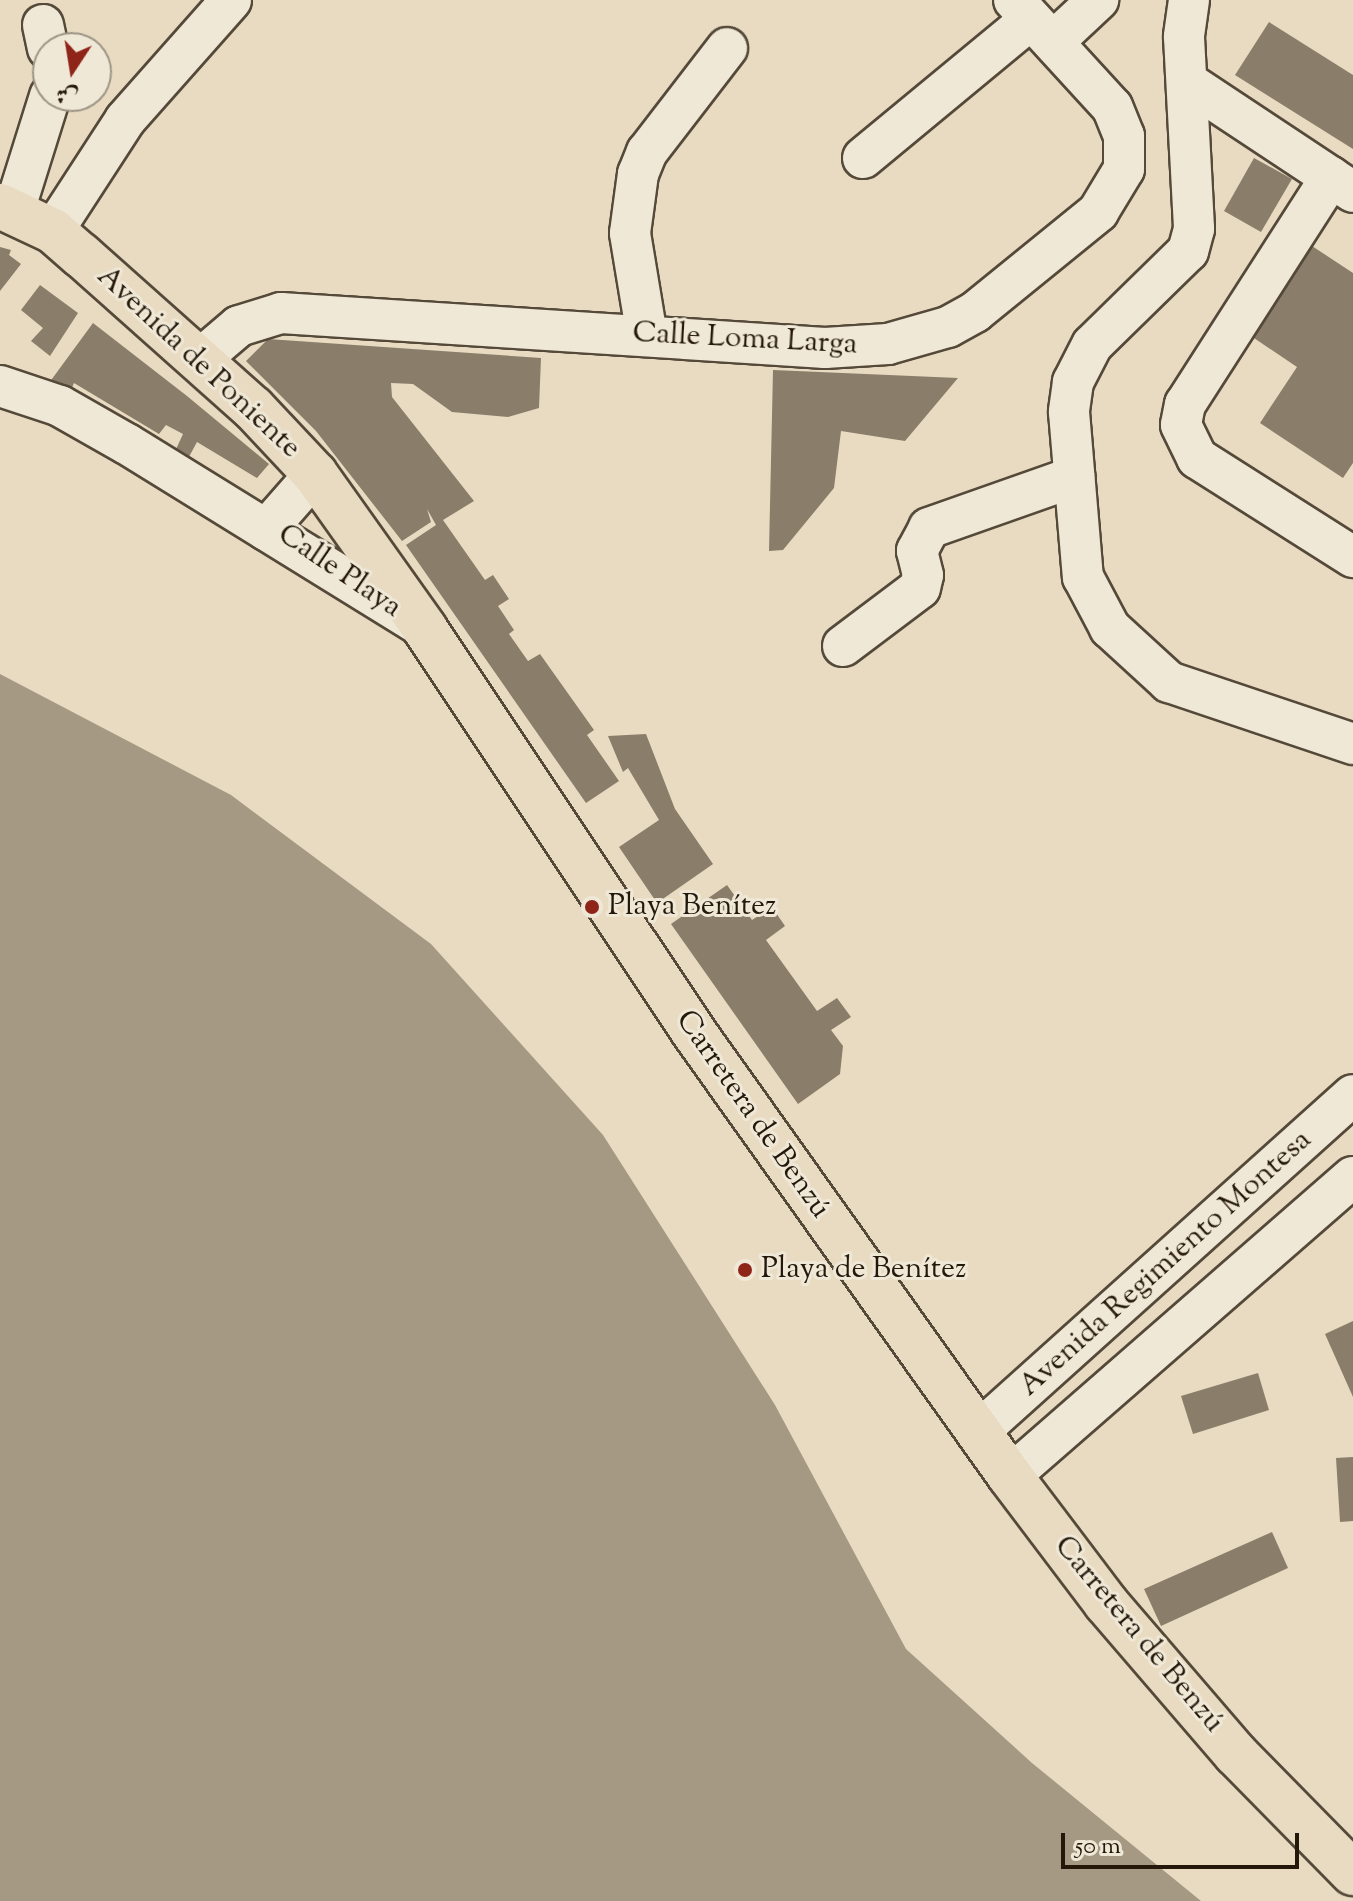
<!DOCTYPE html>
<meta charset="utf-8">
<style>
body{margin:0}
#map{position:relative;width:1353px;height:1901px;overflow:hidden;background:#e8dbc2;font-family:"Sorts Mill Goudy",Amiri,serif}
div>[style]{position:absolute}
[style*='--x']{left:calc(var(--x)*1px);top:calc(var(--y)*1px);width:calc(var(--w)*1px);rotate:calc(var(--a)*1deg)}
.water>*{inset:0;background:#a59984}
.building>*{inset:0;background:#8a7d6a}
.roads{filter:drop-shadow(2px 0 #554939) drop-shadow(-2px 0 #554939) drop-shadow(0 2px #554939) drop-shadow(0 -2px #554939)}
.minor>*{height:40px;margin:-20px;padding:0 20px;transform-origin:20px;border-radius:20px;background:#f0e8d7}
.highway>*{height:44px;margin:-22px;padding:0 22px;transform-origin:22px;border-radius:22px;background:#e8dbc2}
.dots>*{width:22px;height:22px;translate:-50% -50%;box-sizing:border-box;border:4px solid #f0e8d7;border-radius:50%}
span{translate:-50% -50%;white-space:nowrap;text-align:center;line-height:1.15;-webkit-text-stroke:6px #f0e8d7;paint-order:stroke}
.street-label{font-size:30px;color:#24180b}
.poi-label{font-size:30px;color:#24180b}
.left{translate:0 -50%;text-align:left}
.north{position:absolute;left:32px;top:32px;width:80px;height:80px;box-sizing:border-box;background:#f0e8d7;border:2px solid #9e9585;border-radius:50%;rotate:192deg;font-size:22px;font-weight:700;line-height:32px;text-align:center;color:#24180b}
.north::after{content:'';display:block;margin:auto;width:28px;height:36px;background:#8f2418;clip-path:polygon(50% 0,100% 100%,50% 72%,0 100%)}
.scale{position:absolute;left:1061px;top:1833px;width:238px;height:36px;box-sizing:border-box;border:4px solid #24180b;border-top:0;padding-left:10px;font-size:24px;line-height:28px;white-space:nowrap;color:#24180b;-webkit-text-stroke:6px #f0e8d7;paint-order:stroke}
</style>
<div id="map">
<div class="water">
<div style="clip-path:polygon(0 674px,231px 795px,431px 944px,603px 1135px,775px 1405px,906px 1649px,1032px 1763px,1201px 1901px,0 1901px)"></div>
</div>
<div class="building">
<div style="clip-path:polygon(1269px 22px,1353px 75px,1353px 149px,1235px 75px)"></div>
<div style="clip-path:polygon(1254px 158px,1292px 179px,1261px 232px,1224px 211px)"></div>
<div style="clip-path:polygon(1312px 246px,1353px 273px,1353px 463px,1343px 478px,1260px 423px,1297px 367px,1251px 336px)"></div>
<div style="clip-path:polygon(0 247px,11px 250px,9px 255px,21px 264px,0 291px)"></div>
<div style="clip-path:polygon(40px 285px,78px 313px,50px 356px,31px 341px,43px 328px,21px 310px)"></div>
<div style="clip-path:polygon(93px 323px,187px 396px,269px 464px,257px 478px,197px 442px,184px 466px,172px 458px,183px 434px,166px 425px,159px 434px,74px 383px,70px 392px,49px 383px)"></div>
<div style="clip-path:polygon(268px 339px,541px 358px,539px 408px,508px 417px,452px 412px,413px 384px,391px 383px,392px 397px,474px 501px,443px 520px,485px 580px,493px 575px,509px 599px,498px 606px,514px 630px,509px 634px,528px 661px,540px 654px,594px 730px,587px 735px,619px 781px,586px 803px,406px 545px,436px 525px,427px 509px,431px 522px,402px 541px,316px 431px,246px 361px)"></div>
<div style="clip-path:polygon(773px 370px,958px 378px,905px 441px,841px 431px,834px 488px,783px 550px,769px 551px)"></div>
<div style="clip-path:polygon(646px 734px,675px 809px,713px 864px,657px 903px,619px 847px,659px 820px,628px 768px,623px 772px,608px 736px)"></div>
<div style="clip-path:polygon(727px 885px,752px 920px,772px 907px,785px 926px,766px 940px,817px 1011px,837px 998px,851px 1017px,831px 1030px,843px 1046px,840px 1074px,798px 1104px,671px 924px)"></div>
<div style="clip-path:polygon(1353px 1321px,1353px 1397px,1325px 1334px)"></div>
<div style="clip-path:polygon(1258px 1373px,1269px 1410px,1193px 1434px,1181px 1396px)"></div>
<div style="clip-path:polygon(1353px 1457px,1353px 1521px,1340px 1522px,1336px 1458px)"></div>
<div style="clip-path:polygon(1272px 1532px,1288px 1568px,1161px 1626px,1144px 1589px)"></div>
</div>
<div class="roads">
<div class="minor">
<div style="--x:1189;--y:0;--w:37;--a:98"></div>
<div style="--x:1184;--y:37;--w:192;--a:87"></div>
<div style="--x:1194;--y:229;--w:23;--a:105"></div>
<div style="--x:1188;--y:251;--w:134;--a:135.6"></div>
<div style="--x:1092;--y:345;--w:42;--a:117.2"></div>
<div style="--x:1073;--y:382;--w:30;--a:98"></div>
<div style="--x:1069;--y:412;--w:166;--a:85.2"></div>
<div style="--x:1083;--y:577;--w:58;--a:62.1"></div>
<div style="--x:1110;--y:628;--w:80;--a:42.5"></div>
<div style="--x:1169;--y:682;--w:194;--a:18.6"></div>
<div style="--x:43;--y:25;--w:24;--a:78"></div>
<div style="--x:1053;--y:42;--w:62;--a:-43"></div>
<div style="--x:1187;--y:82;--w:199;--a:33.5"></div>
<div style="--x:863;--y:158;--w:218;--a:-39.6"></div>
<div style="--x:1331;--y:177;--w:270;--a:122.7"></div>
<div style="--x:1185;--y:404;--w:21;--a:101"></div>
<div style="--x:1181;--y:425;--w:37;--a:64"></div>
<div style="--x:1197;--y:458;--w:185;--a:32.4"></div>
<div style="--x:14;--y:211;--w:121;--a:-72.6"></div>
<div style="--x:53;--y:231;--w:132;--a:-57"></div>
<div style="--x:125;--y:120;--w:160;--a:-48.5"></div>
<div style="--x:647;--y:336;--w:104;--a:-99.4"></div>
<div style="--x:630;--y:233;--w:60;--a:-82.3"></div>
<div style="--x:638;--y:174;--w:24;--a:-68"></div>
<div style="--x:647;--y:152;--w:131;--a:-52.4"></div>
<div style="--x:199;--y:360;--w:52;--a:-40.4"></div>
<div style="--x:239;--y:326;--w:44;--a:-17.2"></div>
<div style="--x:281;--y:313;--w:545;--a:3.68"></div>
<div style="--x:825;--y:348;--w:63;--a:-3.6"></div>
<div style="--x:888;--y:344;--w:62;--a:-15.8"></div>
<div style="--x:948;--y:327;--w:31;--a:-29"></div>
<div style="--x:975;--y:312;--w:159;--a:-39.1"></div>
<div style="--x:1098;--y:212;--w:50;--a:-58.8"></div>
<div style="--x:1124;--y:169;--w:33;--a:-90"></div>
<div style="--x:1124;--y:136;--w:31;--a:-112"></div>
<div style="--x:1112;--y:107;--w:145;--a:-132.5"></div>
<div style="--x:0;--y:386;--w:63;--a:18.4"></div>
<div style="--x:60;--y:406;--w:77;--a:29.6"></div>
<div style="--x:127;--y:444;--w:348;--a:31.7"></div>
<div style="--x:266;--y:530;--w:74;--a:-48.8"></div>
<div style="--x:843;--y:646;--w:96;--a:-37"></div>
<div style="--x:920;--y:588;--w:13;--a:-77"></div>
<div style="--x:923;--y:575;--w:25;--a:-104"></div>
<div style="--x:917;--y:551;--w:26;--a:-62"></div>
<div style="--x:929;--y:528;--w:154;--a:-19.4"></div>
<div style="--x:978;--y:1432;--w:504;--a:-41.94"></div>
<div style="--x:1010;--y:1476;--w:455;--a:-41.1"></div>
</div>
<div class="highway">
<div style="--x:0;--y:206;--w:59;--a:25.3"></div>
<div style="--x:53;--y:231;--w:37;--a:41"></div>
<div style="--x:81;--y:255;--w:230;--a:41.7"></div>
<div style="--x:253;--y:408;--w:91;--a:46.8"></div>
<div style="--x:315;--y:474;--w:190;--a:54.6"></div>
<div style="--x:425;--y:629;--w:483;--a:56.3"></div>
<div style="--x:693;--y:1031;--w:546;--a:54.54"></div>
<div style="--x:1010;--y:1476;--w:159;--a:52.9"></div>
<div style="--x:1106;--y:1603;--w:199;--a:49.3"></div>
<div style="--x:1236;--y:1754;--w:167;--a:45.5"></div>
</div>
</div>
<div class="dots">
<div style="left:592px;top:907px;background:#8f2418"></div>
<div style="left:745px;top:1270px;background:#8f2418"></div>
</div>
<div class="street-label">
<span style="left:745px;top:340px;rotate:3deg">Calle Loma Larga</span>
<span style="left:198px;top:363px;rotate:43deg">Avenida de Poniente</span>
<span style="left:339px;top:572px;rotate:34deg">Calle Playa</span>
<span style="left:752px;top:1115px;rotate:55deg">Carretera de Benzú</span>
<span style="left:1166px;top:1264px;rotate:-42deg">Avenida Regimiento Montesa</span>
<span style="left:1138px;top:1635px;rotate:50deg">Carretera de Benzú</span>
</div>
<div class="poi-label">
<span class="left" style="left:608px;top:907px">Playa Benítez</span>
<span class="left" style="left:761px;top:1270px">Playa de Benítez</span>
</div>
<div class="north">ش</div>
<div class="scale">50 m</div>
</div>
